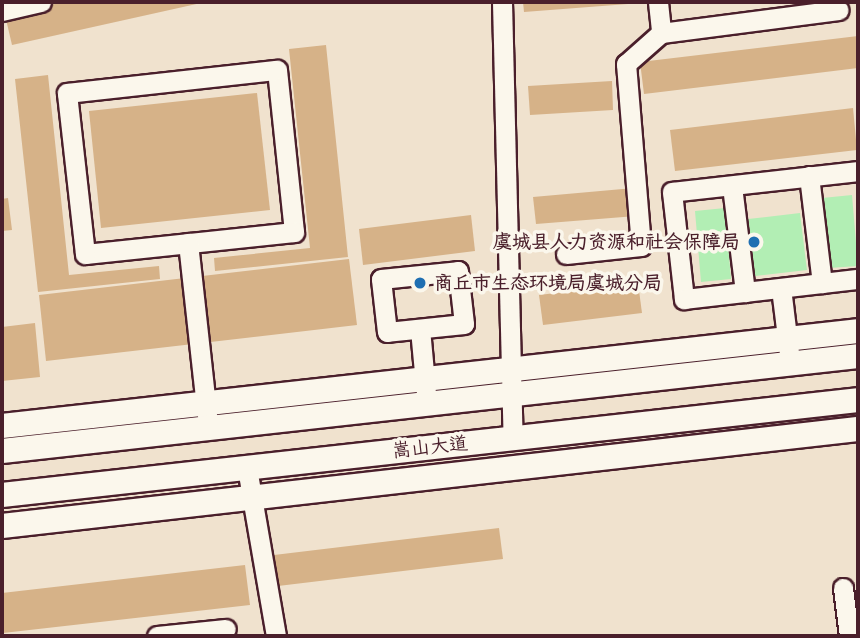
<!DOCTYPE html>
<meta charset="utf-8">
<style>
body{margin:0}
#map{position:relative;width:860px;height:638px;overflow:hidden;background:#f0e2ce;font-family:Delius,"LXGW WenKai TC",sans-serif}
div>[style]{position:absolute}
[style*='--x']{left:calc(var(--x)*1px);top:calc(var(--y)*1px);width:calc(var(--w)*1px);rotate:calc(var(--a)*1deg)}
.green>*{inset:0;background:#b2eeb4}
.building>*{inset:0;background:#d6b288}
.roads{filter:drop-shadow(2px 0 #4a1f2b) drop-shadow(-2px 0 #4a1f2b) drop-shadow(0 2px #4a1f2b) drop-shadow(0 -2px #4a1f2b)}
.minor>*{height:19px;margin:-9.5px;padding:0 9.5px;transform-origin:9.5px;border-radius:9.5px;background:#fbf7ec}
.major>*{height:24px;margin:-12px;padding:0 12px;transform-origin:12px;border-radius:12px;background:#fbf7ec}
.dots>*{width:19px;height:19px;translate:-50% -50%;box-sizing:border-box;border:4px solid #fbf7ec;border-radius:50%}
span{translate:-50% -50%;white-space:nowrap;text-align:center;line-height:1.15;-webkit-text-stroke:7px #fbf7ec;paint-order:stroke}
.poi-label{font-size:19px;color:#4a1f2b;font-weight:700}
.right{translate:-100% -50%;text-align:right}
.left{translate:0 -50%;text-align:left}
.street-label{font-size:19px;color:#4a1f2b}
.frame{position:absolute;inset:0;border:4px solid #4a1f2b;pointer-events:none}
</style>
<div id="map">
<div class="green">
<div style="clip-path:polygon(852px 195px,858px 266px,829px 268px,822px 198px)"></div>
<div style="clip-path:polygon(725px 208px,731px 279px,701px 282px,695px 211px)"></div>
<div style="clip-path:polygon(800px 213px,807px 270px,755px 276px,748px 219px)"></div>
</div>
<div class="building">
<div style="clip-path:polygon(64px 2px,201px 2px,201px 3px,12px 45px,5px 15px)"></div>
<div style="clip-path:polygon(523px 2px,628px 2px,628px 4px,524px 12px)"></div>
<div style="clip-path:polygon(858px 36px,858px 68px,644px 94px,640px 62px)"></div>
<div style="clip-path:polygon(326px 45px,348px 257px,215px 271px,214px 258px,310px 248px,289px 49px)"></div>
<div style="clip-path:polygon(48px 75px,69px 275px,159px 266px,160px 279px,38px 292px,15px 79px)"></div>
<div style="clip-path:polygon(612px 81px,613px 110px,530px 115px,528px 86px)"></div>
<div style="clip-path:polygon(257px 93px,270px 210px,101px 228px,89px 111px)"></div>
<div style="clip-path:polygon(853px 108px,857px 150px,675px 171px,670px 130px)"></div>
<div style="clip-path:polygon(634px 188px,636px 216px,536px 224px,533px 197px)"></div>
<div style="clip-path:polygon(8px 198px,12px 230px,2px 231px,2px 199px)"></div>
<div style="clip-path:polygon(471px 215px,475px 251px,363px 265px,359px 229px)"></div>
<div style="clip-path:polygon(349px 259px,357px 325px,46px 361px,39px 295px)"></div>
<div style="clip-path:polygon(638px 283px,642px 313px,543px 325px,539px 295px)"></div>
<div style="clip-path:polygon(35px 323px,40px 377px,2px 381px,2px 327px)"></div>
<div style="clip-path:polygon(499px 528px,503px 559px,278px 586px,274px 555px)"></div>
<div style="clip-path:polygon(245px 565px,250px 605px,3px 633px,2px 593px)"></div>
</div>
<div class="roads">
<div class="minor">
<div style="--x:502;--y:2;--w:436;--a:88.6"></div>
<div style="--x:658;--y:2;--w:31;--a:84"></div>
<div style="--x:2;--y:11;--w:40;--a:-13"></div>
<div style="--x:277;--y:70;--w:163;--a:84"></div>
<div style="--x:294;--y:232;--w:210;--a:174"></div>
<div style="--x:85;--y:254;--w:162;--a:-96.4"></div>
<div style="--x:67;--y:93;--w:211;--a:-6.3"></div>
<div style="--x:858;--y:171;--w:187;--a:173.6"></div>
<div style="--x:672;--y:192;--w:108;--a:83.6"></div>
<div style="--x:684;--y:299;--w:175;--a:-6.6"></div>
<div style="--x:809;--y:176;--w:108;--a:83.1"></div>
<div style="--x:732;--y:186;--w:107;--a:83"></div>
<div style="--x:188;--y:243;--w:174;--a:83.7"></div>
<div style="--x:566;--y:254;--w:75;--a:-6.1"></div>
<div style="--x:641;--y:246;--w:183;--a:-94.7"></div>
<div style="--x:626;--y:64;--w:47;--a:-41.5"></div>
<div style="--x:661;--y:33;--w:179;--a:-7.4"></div>
<div style="--x:458;--y:271;--w:53;--a:83.5"></div>
<div style="--x:464;--y:324;--w:77;--a:174.1"></div>
<div style="--x:387;--y:332;--w:53;--a:-96.5"></div>
<div style="--x:381;--y:279;--w:77;--a:-5.9"></div>
<div style="--x:781;--y:288;--w:65;--a:83"></div>
<div style="--x:420;--y:329;--w:75;--a:84.7"></div>
<div style="--x:247;--y:468;--w:170;--a:80.2"></div>
<div style="--x:843;--y:588;--w:48;--a:82.9"></div>
<div style="--x:157;--y:636;--w:69;--a:-5.8"></div>
</div>
<div class="major">
<div style="--x:2;--y:426;--w:861;--a:-6.33"></div>
<div style="--x:2;--y:451;--w:861;--a:-6.33"></div>
<div style="--x:2;--y:495;--w:861;--a:-6.33"></div>
<div style="--x:2;--y:526;--w:861;--a:-6.47"></div>
</div>
</div>
<div class="dots">
<div style="left:754px;top:242px;background:#1f6fb2"></div>
<div style="left:420px;top:283px;background:#1f6fb2"></div>
</div>
<div class="poi-label">
<span class="right" style="left:740px;top:242px">虞城县人力资源和社会保障局</span>
<span class="left" style="left:434px;top:283px">商丘市生态环境局虞城分局</span>
</div>
<div class="street-label">
<span style="left:430px;top:447px;rotate:-6deg">嵩山大道</span>
</div>
<div class="frame"></div>
</div>
